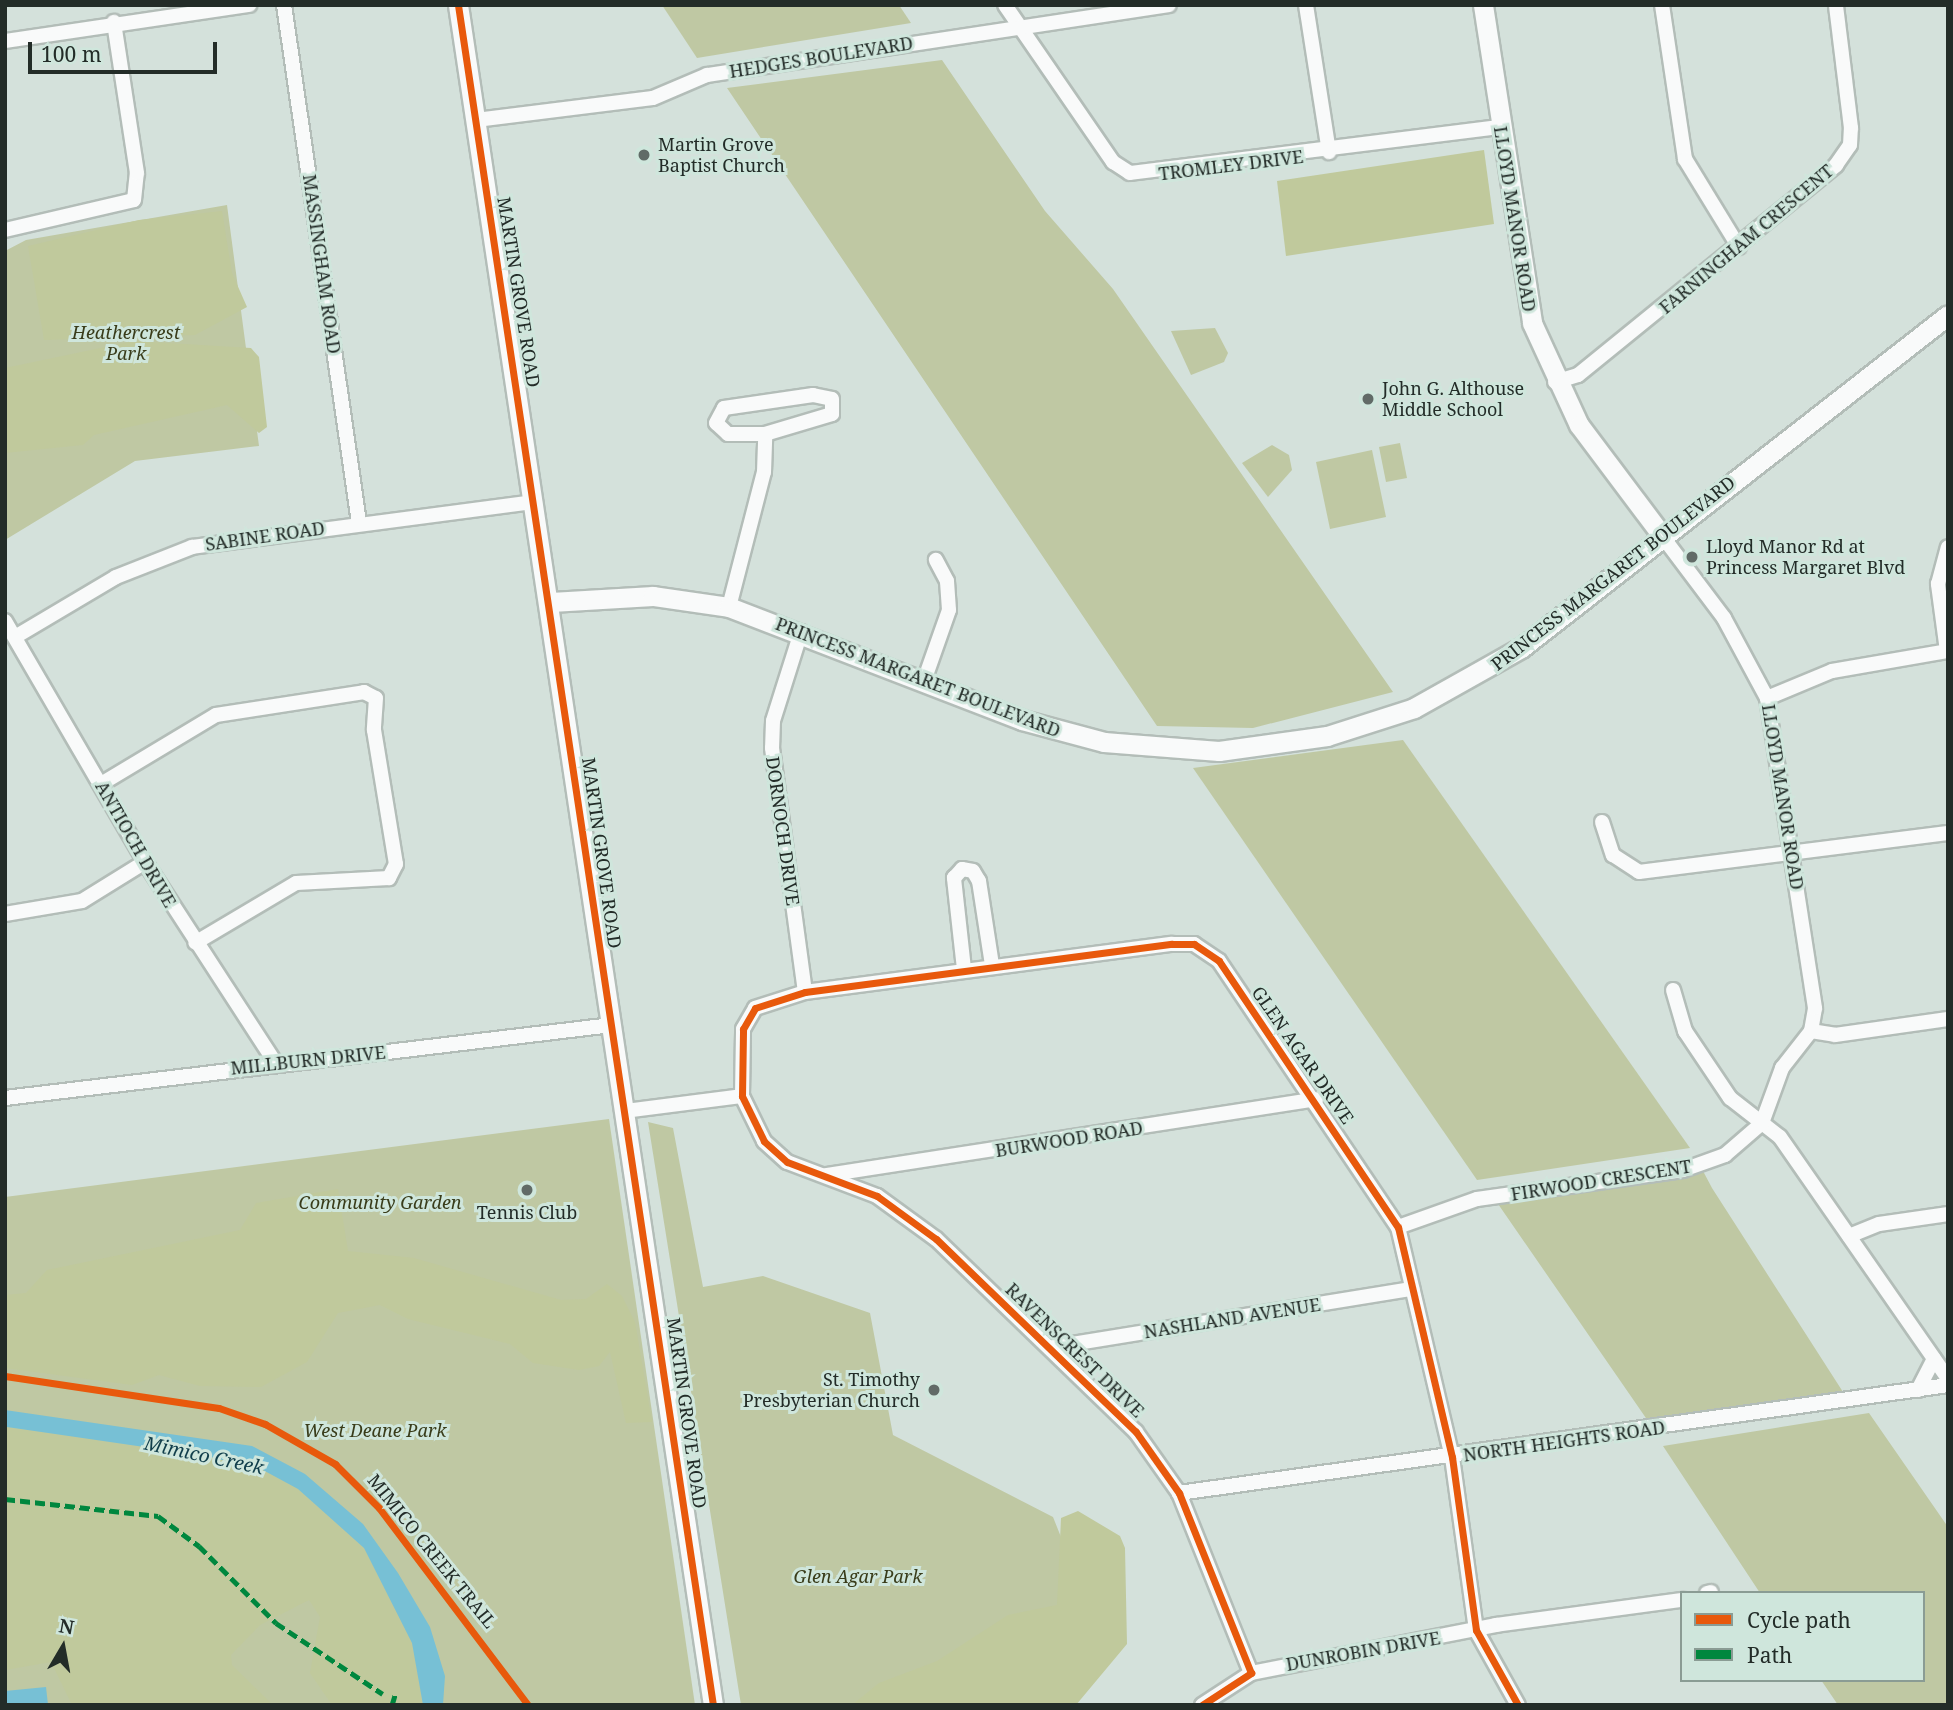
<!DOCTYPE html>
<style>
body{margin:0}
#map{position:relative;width:1953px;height:1710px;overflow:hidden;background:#d4e1db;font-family:"Noto Serif",serif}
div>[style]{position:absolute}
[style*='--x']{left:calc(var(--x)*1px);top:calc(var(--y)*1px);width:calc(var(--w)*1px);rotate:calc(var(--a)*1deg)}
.green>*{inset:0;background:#bfc8a3}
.forest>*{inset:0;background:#c0c99c}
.water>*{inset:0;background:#77c0d5}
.roads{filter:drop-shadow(2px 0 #b3bdb8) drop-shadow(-2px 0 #b3bdb8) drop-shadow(0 2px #b3bdb8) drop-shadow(0 -2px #b3bdb8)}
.street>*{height:14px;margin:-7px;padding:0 7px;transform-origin:7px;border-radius:7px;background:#f9fafa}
.secondary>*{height:19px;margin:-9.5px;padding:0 9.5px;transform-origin:9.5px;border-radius:9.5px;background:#f9fafa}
.quiet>*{height:5px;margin-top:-2.5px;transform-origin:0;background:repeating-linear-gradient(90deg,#00873e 0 10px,transparent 0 15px)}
.cycleway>*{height:7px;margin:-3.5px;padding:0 3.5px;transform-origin:3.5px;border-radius:3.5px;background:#e8590c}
.dots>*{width:19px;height:19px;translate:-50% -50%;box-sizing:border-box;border:4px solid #cfe6dc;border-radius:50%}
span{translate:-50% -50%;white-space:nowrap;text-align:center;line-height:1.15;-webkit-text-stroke:6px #cfe6dc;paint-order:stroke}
.street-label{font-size:18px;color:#232c28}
.poi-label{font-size:18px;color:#232c28}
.left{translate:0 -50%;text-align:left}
.right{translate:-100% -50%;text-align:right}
.park-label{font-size:18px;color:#393c1a;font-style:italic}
.water-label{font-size:19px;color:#113e4b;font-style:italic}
.frame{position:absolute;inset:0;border:7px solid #232c28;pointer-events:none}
.legend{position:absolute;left:1680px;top:1591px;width:245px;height:91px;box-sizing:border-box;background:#cfe6dc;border:2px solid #8a9c94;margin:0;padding:9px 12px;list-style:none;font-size:21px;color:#232c28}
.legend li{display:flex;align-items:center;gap:14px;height:35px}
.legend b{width:35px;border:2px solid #8a9c94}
.north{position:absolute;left:28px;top:1612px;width:70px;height:70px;-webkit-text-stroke:5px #cfe6dc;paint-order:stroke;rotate:10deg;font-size:19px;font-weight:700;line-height:28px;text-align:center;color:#232c28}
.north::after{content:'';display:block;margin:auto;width:24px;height:32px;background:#232c28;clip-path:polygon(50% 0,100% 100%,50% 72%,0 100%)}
.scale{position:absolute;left:28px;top:42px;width:189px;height:32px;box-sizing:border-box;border:4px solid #232c28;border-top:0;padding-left:9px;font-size:21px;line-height:24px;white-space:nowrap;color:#232c28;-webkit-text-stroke:5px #cfe6dc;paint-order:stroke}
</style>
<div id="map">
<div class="green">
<div style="clip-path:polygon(662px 5px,899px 5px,911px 23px,697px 58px)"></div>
<div style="clip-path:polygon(942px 60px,1045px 211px,1113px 289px,1393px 692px,1253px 728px,1157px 726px,727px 88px)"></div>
<div style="clip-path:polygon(227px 205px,259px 446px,135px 461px,5px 540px,5px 251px,26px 240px)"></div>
<div style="clip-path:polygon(1215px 328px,1228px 353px,1224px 362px,1191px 375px,1171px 331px)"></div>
<div style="clip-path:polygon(1400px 443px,1407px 478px,1386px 482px,1379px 447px)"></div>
<div style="clip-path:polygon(1272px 445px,1289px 455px,1292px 470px,1268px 497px,1242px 463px)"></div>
<div style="clip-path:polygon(1372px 450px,1386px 517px,1330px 529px,1316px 462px)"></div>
<div style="clip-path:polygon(1403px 740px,1690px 1148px,1477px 1180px,1193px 768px)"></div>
<div style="clip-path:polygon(609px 1119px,695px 1705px,5px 1705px,5px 1197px)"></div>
<div style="clip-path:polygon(648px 1122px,673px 1128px,703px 1287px,763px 1276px,870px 1313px,893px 1435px,1053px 1517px,1100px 1635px,1058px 1705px,741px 1705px)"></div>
<div style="clip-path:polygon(1703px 1171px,1712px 1188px,1843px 1392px,1648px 1421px,1496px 1201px)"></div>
<div style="clip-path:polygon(1869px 1413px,1948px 1527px,1948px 1705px,1838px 1705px,1821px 1680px,1923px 1680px,1923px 1593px,1760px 1593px,1663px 1446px)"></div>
</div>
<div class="forest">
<div style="clip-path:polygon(1484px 150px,1494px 224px,1286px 256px,1277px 181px)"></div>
<div style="clip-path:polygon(222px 211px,232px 273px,247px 307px,195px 335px,44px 340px,28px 246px,139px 220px)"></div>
<div style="clip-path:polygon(134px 341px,251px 348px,259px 357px,267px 427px,259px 433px,227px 405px,94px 435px,83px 445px,5px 453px,5px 368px)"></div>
<div style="clip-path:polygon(338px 1189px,348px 1251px,414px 1258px,561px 1300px,586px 1299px,607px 1284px,622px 1296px,635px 1322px,652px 1422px,626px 1423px,610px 1352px,599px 1366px,579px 1370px,533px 1363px,510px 1344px,408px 1319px,380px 1305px,338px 1313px,307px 1362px,261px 1387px,200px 1386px,159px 1375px,132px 1385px,5px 1368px,5px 1295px,26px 1293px,47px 1270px,240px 1230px,256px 1203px)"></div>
<div style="clip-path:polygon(5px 1426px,206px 1456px,261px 1469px,298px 1489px,364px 1548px,412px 1643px,423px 1705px,332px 1705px,310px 1673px,320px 1617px,309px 1600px,260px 1625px,231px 1655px,232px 1665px,272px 1704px,316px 1705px,72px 1705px,51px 1662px,5px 1670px)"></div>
<div style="clip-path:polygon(1078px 1511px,1120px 1536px,1125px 1548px,1127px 1644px,1076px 1705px,852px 1705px,879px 1683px,937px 1661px,1008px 1615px,1057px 1605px,1061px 1518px)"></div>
</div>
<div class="water">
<div style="clip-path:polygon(5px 1410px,252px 1446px,305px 1474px,363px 1524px,398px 1573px,430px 1627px,445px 1676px,443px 1705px,423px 1705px,412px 1643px,364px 1548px,298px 1489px,261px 1469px,206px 1456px,7px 1427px)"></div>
<div style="clip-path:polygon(46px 1687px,48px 1705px,5px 1705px,5px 1691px)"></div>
</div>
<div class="roads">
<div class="street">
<div style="--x:284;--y:5;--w:522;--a:81.75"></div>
<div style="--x:1005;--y:5;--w:191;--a:55.5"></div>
<div style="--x:1113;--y:162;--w:20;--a:33"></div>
<div style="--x:1130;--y:173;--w:373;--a:-7.1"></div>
<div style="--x:1306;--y:5;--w:149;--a:81.1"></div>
<div style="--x:1662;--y:5;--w:156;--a:81.5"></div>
<div style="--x:1685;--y:159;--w:103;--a:58.5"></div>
<div style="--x:5;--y:41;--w:247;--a:-8.4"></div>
<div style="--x:476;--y:120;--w:178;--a:-7.1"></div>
<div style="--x:653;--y:98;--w:59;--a:-23.1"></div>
<div style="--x:707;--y:75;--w:467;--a:-8.6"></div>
<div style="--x:5;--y:230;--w:132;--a:-13.1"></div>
<div style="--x:134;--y:200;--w:27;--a:-84"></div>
<div style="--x:137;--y:173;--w:153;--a:-98.7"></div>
<div style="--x:1555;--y:382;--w:24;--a:-17"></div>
<div style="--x:1578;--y:375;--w:333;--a:-39.1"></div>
<div style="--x:1836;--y:165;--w:24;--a:-55"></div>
<div style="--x:1850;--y:145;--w:17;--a:-87"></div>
<div style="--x:1851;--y:128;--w:124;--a:-97"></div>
<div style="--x:813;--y:395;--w:19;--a:12"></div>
<div style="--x:832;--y:399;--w:15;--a:90"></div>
<div style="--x:832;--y:414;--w:70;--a:163.4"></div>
<div style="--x:765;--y:434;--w:37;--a:180"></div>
<div style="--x:728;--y:434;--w:16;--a:-137"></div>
<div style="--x:716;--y:423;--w:17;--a:-62"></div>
<div style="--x:724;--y:408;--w:90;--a:-8.3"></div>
<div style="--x:729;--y:607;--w:139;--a:-75.5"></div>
<div style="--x:764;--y:472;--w:38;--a:-88"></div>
<div style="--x:5;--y:621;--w:279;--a:59.8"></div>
<div style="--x:145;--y:862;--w:239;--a:57"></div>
<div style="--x:801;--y:632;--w:93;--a:107.5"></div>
<div style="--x:773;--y:721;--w:27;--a:92"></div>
<div style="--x:772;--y:748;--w:246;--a:82.3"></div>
<div style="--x:15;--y:637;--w:117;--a:-30.7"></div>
<div style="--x:116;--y:577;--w:82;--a:-21.5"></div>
<div style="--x:192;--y:547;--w:346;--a:-7.5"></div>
<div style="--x:1947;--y:651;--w:68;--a:-97.7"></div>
<div style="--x:1938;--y:584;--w:38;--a:-75"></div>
<div style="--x:924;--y:681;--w:75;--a:-70.6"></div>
<div style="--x:949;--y:610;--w:29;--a:-94"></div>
<div style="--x:947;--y:581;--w:24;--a:-118"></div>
<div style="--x:1767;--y:698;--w:70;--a:-22.6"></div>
<div style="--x:1832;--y:671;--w:118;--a:-9.8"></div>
<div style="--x:101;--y:784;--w:134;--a:-31"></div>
<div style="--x:216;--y:715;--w:150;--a:-8.8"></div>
<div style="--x:364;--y:692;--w:13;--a:27"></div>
<div style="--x:376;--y:698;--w:32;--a:94"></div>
<div style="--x:374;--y:730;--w:136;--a:80.7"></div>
<div style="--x:396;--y:864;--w:16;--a:117"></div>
<div style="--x:389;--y:878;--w:93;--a:176.9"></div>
<div style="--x:296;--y:883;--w:117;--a:149.3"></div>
<div style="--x:1602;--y:822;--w:35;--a:72"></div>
<div style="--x:1613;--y:855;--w:31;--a:33"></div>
<div style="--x:1639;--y:872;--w:311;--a:-7.2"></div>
<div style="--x:5;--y:914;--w:78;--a:-9.6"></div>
<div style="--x:82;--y:901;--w:74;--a:-31.8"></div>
<div style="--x:964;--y:969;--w:92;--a:-96.3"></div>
<div style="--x:954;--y:878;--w:12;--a:-48"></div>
<div style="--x:962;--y:869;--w:11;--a:10"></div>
<div style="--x:973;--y:871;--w:12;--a:59"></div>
<div style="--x:979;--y:881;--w:85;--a:81.2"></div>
<div style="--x:1673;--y:990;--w:43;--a:73.7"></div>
<div style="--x:1685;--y:1031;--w:81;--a:56.1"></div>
<div style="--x:1730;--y:1098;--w:63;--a:38"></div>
<div style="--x:1780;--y:1137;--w:295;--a:55.2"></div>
<div style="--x:1811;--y:1031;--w:24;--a:9"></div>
<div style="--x:1835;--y:1035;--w:114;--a:-8.1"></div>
<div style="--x:5;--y:1098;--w:611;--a:-6.86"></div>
<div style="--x:625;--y:1111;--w:118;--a:-7.3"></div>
<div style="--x:826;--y:1175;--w:496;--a:-8.8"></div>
<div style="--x:1398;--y:1227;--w:84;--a:-19.5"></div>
<div style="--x:1477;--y:1199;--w:208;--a:-8"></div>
<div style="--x:1683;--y:1170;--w:45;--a:-19.7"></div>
<div style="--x:1725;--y:1155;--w:49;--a:-40.9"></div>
<div style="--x:1762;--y:1123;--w:59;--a:-70"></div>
<div style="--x:1782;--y:1068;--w:47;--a:-51.9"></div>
<div style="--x:1811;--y:1031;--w:23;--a:-80"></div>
<div style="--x:1815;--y:1008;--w:314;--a:-98.8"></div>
<div style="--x:1767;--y:698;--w:91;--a:-118.3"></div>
<div style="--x:1724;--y:618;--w:101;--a:-127"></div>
<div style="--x:1849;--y:1236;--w:32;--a:-22"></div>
<div style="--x:1879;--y:1224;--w:70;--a:-8.2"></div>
<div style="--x:1053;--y:1347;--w:364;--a:-9.2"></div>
<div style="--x:1918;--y:1390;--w:35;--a:-63"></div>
<div style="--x:1179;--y:1493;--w:777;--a:-7.99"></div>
<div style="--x:1707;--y:1593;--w:4;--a:-14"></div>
<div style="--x:1251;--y:1673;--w:250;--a:-11.1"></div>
<div style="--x:1496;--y:1625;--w:188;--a:-7.7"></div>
<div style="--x:1202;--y:1705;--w:59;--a:-33.1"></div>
<div style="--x:1251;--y:1673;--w:194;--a:-111.8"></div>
<div style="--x:1179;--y:1493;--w:75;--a:-125.2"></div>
<div style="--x:1136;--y:1432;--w:278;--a:-136"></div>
<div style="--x:936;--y:1239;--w:73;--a:-143.9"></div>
<div style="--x:877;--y:1196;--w:96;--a:-159.3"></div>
<div style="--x:787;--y:1162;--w:31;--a:-138"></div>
<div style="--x:764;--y:1141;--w:50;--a:-116.1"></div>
<div style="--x:742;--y:1096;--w:67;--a:-89.1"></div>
<div style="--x:743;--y:1029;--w:24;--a:-60"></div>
<div style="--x:755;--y:1008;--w:52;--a:-17.7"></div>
<div style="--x:805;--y:992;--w:370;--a:-7.5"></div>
<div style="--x:1172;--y:944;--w:22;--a:0"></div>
<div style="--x:1194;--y:944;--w:30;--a:34"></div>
<div style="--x:1219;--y:961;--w:321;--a:56.1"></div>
<div style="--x:1398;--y:1227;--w:236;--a:76.8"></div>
<div style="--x:1452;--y:1457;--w:175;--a:82.1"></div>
<div style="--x:1476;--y:1630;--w:86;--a:60.8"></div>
</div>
<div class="secondary">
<div style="--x:458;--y:5;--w:1719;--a:81.47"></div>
<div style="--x:1483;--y:5;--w:322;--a:81.2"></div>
<div style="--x:1532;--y:323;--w:112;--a:65.3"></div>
<div style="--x:1579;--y:425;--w:140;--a:53.1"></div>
<div style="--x:551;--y:602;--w:102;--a:-3.4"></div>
<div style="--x:653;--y:596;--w:77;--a:8.2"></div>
<div style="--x:729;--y:607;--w:314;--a:21.1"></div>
<div style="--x:1022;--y:720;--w:85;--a:15"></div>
<div style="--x:1104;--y:742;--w:115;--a:4.5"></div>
<div style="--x:1219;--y:751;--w:109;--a:-7.9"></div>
<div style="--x:1327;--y:736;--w:91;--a:-17.8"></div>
<div style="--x:1414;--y:708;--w:123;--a:-29.3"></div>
<div style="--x:1521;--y:648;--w:541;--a:-37.95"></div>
</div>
</div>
<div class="quiet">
<div style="--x:5;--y:1499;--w:154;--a:6.3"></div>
<div style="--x:158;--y:1516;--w:51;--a:36.2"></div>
<div style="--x:199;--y:1546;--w:109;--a:45"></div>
<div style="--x:276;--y:1623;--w:128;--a:33.6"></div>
<div style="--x:392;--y:1705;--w:14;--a:-73"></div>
</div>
<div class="cycleway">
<div style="--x:458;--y:5;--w:1719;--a:81.47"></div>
<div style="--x:5;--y:1376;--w:216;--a:8.5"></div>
<div style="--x:219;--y:1408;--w:49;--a:19.2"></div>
<div style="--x:265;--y:1424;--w:81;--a:29.7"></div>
<div style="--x:335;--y:1464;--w:62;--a:45"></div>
<div style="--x:379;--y:1508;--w:247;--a:52.9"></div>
<div style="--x:1202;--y:1705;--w:59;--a:-33.1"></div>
<div style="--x:1251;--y:1673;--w:194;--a:-111.8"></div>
<div style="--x:1179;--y:1493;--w:75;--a:-125.2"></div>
<div style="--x:1136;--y:1432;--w:278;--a:-136"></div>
<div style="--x:936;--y:1239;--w:73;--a:-143.9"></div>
<div style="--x:877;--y:1196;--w:96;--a:-159.3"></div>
<div style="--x:787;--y:1162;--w:31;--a:-138"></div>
<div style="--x:764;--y:1141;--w:50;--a:-116.1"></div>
<div style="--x:742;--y:1096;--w:67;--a:-89.1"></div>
<div style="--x:743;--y:1029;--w:24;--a:-60"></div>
<div style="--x:755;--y:1008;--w:52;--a:-17.7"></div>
<div style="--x:805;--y:992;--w:370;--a:-7.5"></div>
<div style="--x:1172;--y:944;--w:22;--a:0"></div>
<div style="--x:1194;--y:944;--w:30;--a:34"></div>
<div style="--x:1219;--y:961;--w:321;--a:56.1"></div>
<div style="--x:1398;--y:1227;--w:236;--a:76.8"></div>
<div style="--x:1452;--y:1457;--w:175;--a:82.1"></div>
<div style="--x:1476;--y:1630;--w:86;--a:60.8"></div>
</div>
<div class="dots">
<div style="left:644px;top:155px;background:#616b67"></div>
<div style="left:1368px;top:399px;background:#616b67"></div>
<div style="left:1692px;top:557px;background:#616b67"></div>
<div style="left:527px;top:1190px;background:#616b67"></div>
<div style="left:934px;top:1390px;background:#616b67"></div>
</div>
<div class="street-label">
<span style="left:821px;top:57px;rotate:-9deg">HEDGES BOULEVARD</span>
<span style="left:1231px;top:165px;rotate:-7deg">TROMLEY DRIVE</span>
<span style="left:1515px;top:219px;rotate:81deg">LLOYD MANOR ROAD</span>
<span style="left:1746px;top:239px;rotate:-40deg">FARNINGHAM CRESCENT</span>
<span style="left:322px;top:264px;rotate:82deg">MASSINGHAM ROAD</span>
<span style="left:519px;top:292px;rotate:81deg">MARTIN GROVE ROAD</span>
<span style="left:265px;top:536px;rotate:-8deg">SABINE ROAD</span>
<span style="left:1613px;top:573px;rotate:-38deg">PRINCESS MARGARET BOULEVARD</span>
<span style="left:918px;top:677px;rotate:21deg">PRINCESS MARGARET BOULEVARD</span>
<span style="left:1783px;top:797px;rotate:81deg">LLOYD MANOR ROAD</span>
<span style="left:783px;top:831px;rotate:82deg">DORNOCH DRIVE</span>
<span style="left:136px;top:844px;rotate:60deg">ANTIOCH DRIVE</span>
<span style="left:602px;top:853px;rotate:82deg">MARTIN GROVE ROAD</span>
<span style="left:1303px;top:1055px;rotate:55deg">GLEN AGAR DRIVE</span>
<span style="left:308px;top:1060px;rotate:-6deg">MILLBURN DRIVE</span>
<span style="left:1069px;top:1139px;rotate:-9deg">BURWOOD ROAD</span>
<span style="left:1601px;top:1180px;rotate:-9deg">FIRWOOD CRESCENT</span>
<span style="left:1232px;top:1318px;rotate:-9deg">NASHLAND AVENUE</span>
<span style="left:1075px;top:1350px;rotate:44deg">RAVENSCREST DRIVE</span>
<span style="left:687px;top:1413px;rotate:82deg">MARTIN GROVE ROAD</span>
<span style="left:1564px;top:1441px;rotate:-8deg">NORTH HEIGHTS ROAD</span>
<span style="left:432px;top:1551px;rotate:51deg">MIMICO CREEK TRAIL</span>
<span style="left:1363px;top:1651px;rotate:-10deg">DUNROBIN DRIVE</span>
</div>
<div class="poi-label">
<span class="left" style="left:658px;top:155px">Martin Grove<br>Baptist Church</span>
<span class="left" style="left:1382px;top:399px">John G. Althouse<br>Middle School</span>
<span class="left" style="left:1706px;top:557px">Lloyd Manor Rd at<br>Princess Margaret Blvd</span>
<span style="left:527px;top:1212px">Tennis Club</span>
<span class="right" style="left:920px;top:1390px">St. Timothy<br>Presbyterian Church</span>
</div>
<div class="park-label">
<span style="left:126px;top:343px">Heathercrest<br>Park</span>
<span style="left:380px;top:1202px">Community Garden</span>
<span style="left:375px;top:1430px">West Deane Park</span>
<span style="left:858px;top:1576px">Glen Agar Park</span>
</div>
<div class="water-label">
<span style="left:204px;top:1456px;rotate:12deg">Mimico Creek</span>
</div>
<div class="frame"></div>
<ul class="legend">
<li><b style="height:9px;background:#e8590c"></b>Cycle path</li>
<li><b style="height:9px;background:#00873e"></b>Path</li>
</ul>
<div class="north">N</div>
<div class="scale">100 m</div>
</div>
